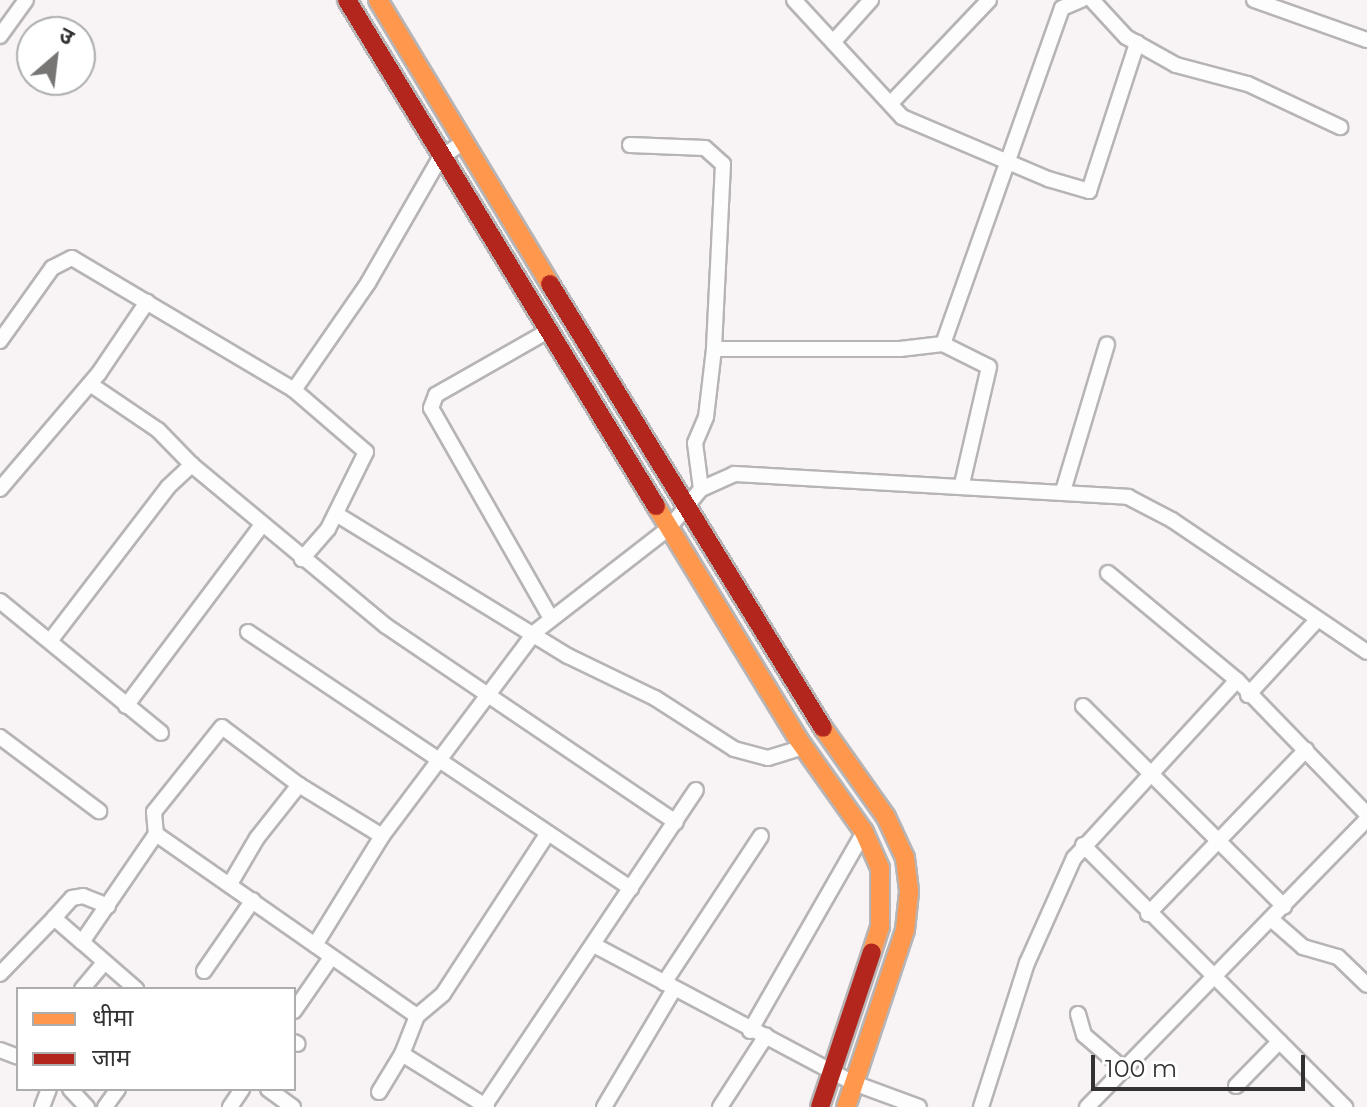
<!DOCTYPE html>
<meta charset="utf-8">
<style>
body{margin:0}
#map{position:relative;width:1367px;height:1107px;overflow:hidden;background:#f8f3f4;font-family:Montserrat,"Noto Sans Devanagari",sans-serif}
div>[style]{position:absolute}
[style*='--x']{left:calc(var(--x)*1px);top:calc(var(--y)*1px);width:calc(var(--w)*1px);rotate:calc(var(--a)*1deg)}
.roads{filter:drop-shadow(2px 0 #b7b4b5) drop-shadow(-2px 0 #b7b4b5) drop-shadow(0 2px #b7b4b5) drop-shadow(0 -2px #b7b4b5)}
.street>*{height:14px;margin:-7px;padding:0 7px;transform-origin:7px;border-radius:7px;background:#fefdfd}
.slow>*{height:18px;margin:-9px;padding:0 9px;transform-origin:9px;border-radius:9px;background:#ff974d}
.jam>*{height:18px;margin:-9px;padding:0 9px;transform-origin:9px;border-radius:9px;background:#b3261e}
span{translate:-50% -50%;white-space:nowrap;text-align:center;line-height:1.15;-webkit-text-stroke:8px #fff;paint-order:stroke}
.legend{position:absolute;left:16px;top:987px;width:280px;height:104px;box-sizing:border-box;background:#fff;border:2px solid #adadad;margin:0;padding:10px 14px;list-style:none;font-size:24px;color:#333131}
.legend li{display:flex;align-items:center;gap:16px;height:40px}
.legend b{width:40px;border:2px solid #adadad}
.north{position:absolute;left:16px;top:16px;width:80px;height:80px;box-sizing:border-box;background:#fff;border:2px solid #adadad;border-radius:50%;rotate:28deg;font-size:22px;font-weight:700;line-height:32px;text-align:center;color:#333131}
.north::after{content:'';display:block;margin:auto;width:28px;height:36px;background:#787575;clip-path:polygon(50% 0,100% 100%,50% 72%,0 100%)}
.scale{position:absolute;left:1091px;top:1055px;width:214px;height:36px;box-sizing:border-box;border:4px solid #333131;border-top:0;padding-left:10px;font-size:24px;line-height:28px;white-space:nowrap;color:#333131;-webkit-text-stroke:6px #fff;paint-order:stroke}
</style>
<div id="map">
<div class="roads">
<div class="street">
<div style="--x:794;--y:0;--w:159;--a:47.3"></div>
<div style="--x:902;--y:117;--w:159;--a:23"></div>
<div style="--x:1048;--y:179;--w:43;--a:16.3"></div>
<div style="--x:1089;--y:191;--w:156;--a:-72"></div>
<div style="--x:1092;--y:0;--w:50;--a:47.4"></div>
<div style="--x:1126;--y:37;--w:57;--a:29.2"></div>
<div style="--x:1176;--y:65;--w:74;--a:14.8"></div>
<div style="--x:1248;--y:84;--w:102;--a:25.1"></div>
<div style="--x:1254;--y:0;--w:120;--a:19.5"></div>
<div style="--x:0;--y:36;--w:44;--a:-54.2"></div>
<div style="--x:835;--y:40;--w:54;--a:-48"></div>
<div style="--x:891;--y:103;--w:142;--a:-46.4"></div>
<div style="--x:630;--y:145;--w:75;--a:2.3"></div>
<div style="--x:705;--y:148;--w:24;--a:42"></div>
<div style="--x:723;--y:164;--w:185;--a:92.8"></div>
<div style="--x:714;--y:349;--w:68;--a:96.7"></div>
<div style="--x:706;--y:417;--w:28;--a:113"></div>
<div style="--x:695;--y:443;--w:46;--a:82.6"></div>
<div style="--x:548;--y:331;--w:129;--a:150.3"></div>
<div style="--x:436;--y:395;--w:14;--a:111"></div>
<div style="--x:431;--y:408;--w:242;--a:60.3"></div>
<div style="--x:0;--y:341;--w:90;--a:-54.5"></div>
<div style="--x:52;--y:268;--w:22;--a:-27"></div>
<div style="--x:72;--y:258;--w:258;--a:30.7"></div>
<div style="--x:294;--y:390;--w:95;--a:40.7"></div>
<div style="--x:366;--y:452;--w:86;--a:116.3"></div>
<div style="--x:328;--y:529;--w:40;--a:131"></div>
<div style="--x:943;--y:344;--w:356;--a:-70.5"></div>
<div style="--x:1062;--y:8;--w:21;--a:-23"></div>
<div style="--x:714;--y:349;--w:186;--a:0"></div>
<div style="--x:900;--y:349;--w:43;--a:-6.6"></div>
<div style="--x:943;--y:344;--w:51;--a:26.6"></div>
<div style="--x:989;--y:367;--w:120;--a:103"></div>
<div style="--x:90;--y:384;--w:82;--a:34.1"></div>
<div style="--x:158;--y:430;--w:49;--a:45.8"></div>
<div style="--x:192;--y:465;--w:252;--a:39.7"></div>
<div style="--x:386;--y:626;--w:350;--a:34.1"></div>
<div style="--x:294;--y:390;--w:130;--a:-55.3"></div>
<div style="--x:368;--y:283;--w:144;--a:-60.1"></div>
<div style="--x:440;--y:158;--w:27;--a:-34"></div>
<div style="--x:0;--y:489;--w:153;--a:-49.5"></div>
<div style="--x:99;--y:373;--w:86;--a:-55.9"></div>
<div style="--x:1063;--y:491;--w:153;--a:-73.3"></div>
<div style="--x:336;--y:514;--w:272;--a:31.5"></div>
<div style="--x:568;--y:656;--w:97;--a:25.8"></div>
<div style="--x:655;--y:698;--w:94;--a:32.8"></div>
<div style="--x:734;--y:749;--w:35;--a:15"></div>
<div style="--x:768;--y:758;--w:38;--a:-17"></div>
<div style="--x:1108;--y:573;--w:168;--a:39.7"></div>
<div style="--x:1237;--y:680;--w:187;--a:45.9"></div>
<div style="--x:0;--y:601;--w:208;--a:39.3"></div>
<div style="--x:248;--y:632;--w:461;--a:33.8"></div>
<div style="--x:50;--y:641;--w:194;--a:-52.5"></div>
<div style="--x:168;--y:487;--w:33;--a:-43"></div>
<div style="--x:1248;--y:695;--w:103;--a:-47.4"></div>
<div style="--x:126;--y:706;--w:226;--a:-53.1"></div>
<div style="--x:1083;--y:706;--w:284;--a:44.9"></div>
<div style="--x:0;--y:737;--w:124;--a:36.8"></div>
<div style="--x:382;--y:836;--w:97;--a:-148.4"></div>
<div style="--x:299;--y:785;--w:96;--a:-143"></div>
<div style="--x:222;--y:727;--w:109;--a:128.7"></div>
<div style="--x:154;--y:812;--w:22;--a:85"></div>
<div style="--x:156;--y:834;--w:318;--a:34.9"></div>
<div style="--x:417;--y:1016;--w:41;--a:111.5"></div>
<div style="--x:402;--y:1054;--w:100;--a:31.9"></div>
<div style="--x:1083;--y:845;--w:371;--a:45"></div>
<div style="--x:230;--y:884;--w:53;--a:-59.6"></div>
<div style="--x:257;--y:838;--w:68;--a:-51.6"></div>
<div style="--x:1148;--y:914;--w:228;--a:-46.1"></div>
<div style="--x:54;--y:918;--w:27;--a:-48"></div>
<div style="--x:72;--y:898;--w:11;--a:-10"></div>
<div style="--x:83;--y:896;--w:27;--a:22"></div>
<div style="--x:1271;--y:919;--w:43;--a:41.2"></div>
<div style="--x:1303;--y:947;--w:36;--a:16"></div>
<div style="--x:1338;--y:957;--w:40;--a:44"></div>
<div style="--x:82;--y:942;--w:72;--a:41"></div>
<div style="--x:315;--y:945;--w:128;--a:-58.4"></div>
<div style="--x:382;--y:836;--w:255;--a:-53.1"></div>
<div style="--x:535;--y:632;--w:168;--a:-37.8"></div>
<div style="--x:668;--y:529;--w:52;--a:-50.5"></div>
<div style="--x:701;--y:489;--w:36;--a:-24"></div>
<div style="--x:734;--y:474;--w:395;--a:3.3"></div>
<div style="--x:1128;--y:497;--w:50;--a:27.6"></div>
<div style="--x:1172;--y:520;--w:235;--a:34.1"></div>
<div style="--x:594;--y:945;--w:294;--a:28"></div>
<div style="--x:854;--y:1083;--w:69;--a:20.3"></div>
<div style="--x:204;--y:971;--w:86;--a:-55.4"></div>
<div style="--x:0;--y:974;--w:78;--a:-46"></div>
<div style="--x:54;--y:918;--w:37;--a:41"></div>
<div style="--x:82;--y:942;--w:131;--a:-55.6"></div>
<div style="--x:664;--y:983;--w:176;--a:-56.6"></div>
<div style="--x:82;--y:989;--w:34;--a:-50"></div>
<div style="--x:294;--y:1011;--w:63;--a:-55.3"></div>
<div style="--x:1078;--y:1014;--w:22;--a:74"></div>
<div style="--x:1084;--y:1035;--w:54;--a:40.5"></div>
<div style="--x:417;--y:1016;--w:34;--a:-40"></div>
<div style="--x:443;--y:994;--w:192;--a:-56.9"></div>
<div style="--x:750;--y:1031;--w:229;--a:-60.2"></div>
<div style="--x:294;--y:1042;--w:4;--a:27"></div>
<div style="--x:0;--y:1050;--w:19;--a:21"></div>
<div style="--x:1236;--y:1086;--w:62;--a:-45.7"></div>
<div style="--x:70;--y:1089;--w:25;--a:47"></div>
<div style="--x:268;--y:1089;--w:31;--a:36"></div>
<div style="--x:379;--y:1092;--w:44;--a:-58.8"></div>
<div style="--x:485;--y:1105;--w:379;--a:-56.2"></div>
<div style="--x:42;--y:1107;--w:19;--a:-69"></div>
<div style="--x:105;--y:1107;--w:22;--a:-54"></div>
<div style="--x:230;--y:1107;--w:22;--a:-56"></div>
<div style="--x:604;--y:1107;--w:137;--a:-59.3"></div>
<div style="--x:720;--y:1107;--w:85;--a:-57.1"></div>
<div style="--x:981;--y:1107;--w:151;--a:-72.3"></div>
<div style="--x:1027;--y:963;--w:115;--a:-65.9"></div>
<div style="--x:1074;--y:858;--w:241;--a:-47.5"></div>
<div style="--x:1087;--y:1107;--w:402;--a:-45.8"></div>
</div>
<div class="slow">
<div style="--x:378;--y:0;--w:332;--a:58.8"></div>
<div style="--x:656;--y:506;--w:273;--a:58.6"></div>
<div style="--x:798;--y:739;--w:114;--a:54.6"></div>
<div style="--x:864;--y:832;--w:39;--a:66"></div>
<div style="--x:880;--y:868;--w:59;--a:90"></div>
<div style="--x:880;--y:927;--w:26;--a:108"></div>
<div style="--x:823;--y:728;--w:109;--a:54.7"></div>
<div style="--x:886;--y:817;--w:45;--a:65.1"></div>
<div style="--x:905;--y:858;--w:34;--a:83"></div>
<div style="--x:909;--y:892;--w:38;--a:96"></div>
<div style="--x:905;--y:930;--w:187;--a:108.4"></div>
</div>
<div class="jam">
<div style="--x:347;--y:0;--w:593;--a:58.59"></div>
<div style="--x:550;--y:284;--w:521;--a:58.41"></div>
<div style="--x:820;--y:1107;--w:163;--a:-71.5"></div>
</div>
</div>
<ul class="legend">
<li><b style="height:10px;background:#ff974d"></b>धीमा</li>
<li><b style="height:10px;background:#b3261e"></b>जाम</li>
</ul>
<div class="north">उ</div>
<div class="scale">100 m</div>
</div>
